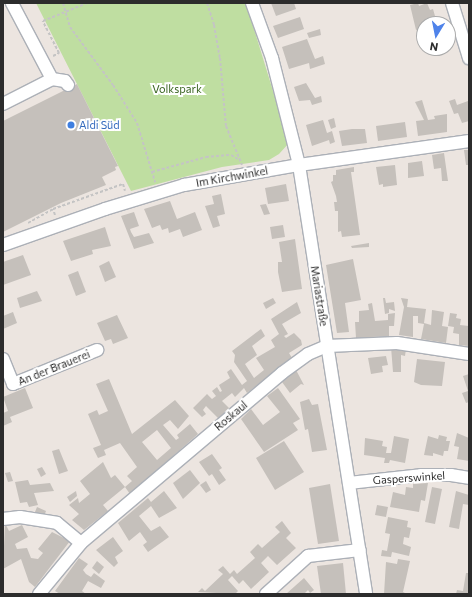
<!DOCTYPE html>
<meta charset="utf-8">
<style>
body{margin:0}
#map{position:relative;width:472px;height:597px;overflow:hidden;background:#ece5e0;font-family:Commissioner,sans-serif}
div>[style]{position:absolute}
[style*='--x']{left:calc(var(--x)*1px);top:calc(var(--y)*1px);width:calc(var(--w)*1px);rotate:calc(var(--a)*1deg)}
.green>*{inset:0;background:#bfdea1}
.building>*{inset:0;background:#c5c0bb}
.path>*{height:2px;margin-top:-1px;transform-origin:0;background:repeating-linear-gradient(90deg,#c4c4c4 0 3px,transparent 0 5px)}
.roads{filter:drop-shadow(1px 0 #acb0b7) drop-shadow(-1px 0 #acb0b7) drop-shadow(0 1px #acb0b7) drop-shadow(0 -1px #acb0b7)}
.minor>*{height:12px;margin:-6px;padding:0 6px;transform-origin:6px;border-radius:6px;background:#fff}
.dots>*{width:11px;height:11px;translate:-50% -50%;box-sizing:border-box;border:2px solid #fff;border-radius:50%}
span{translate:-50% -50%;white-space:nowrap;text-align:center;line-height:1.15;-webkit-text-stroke:4px #fff;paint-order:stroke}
.park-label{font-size:11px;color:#396421}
.shop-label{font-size:11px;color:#366cbe}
.left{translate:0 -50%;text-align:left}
.street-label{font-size:11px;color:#2c2c2c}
.frame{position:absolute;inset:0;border:4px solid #2c2c2c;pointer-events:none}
.north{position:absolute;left:416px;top:16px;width:40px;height:40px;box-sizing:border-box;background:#fff;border:1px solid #ababab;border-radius:50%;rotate:190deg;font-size:11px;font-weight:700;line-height:16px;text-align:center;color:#2c2c2c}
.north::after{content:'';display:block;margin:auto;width:14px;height:18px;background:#4f83ea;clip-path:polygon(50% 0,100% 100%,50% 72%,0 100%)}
</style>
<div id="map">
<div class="green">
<div style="clip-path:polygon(36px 3px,246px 3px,289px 143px,279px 154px,269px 160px,222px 167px,131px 191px)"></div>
</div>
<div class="building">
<div style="clip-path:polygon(271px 3px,294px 3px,296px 9px,276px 16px)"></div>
<div style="clip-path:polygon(418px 3px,419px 6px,427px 3px,430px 10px,433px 9px,437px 23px,441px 24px,424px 24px,424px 43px,419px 29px,416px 30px,410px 5px)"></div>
<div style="clip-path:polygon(300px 17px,304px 29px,278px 38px,273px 26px)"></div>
<div style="clip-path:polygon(320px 29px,321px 35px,309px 38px,307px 33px)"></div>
<div style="clip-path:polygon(307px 39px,315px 59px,323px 56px,325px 64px,310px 69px,309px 63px,289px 69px,282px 47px)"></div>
<div style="clip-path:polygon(306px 83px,315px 98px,321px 96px,322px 102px,312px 105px,310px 100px,299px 101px,294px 87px)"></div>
<div style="clip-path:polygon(77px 84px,118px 166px,115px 167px,116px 170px,102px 177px,106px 185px,61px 203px,3px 232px,3px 121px)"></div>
<div style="clip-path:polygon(455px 99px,457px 105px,468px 101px,469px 121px,462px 123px,458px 113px,454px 114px,449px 101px)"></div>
<div style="clip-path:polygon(422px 100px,428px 120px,435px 119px,434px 116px,447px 114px,447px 132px,418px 136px,416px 121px,424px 120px,415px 102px)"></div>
<div style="clip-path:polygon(334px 118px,336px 127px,331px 129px,328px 120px)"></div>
<div style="clip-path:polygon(323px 120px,327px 133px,332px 131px,335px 142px,330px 144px,329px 140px,312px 146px,306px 125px)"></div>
<div style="clip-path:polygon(405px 122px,407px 137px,378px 141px,376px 126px)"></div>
<div style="clip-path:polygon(352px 129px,365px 129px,367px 143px,342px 146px,339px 131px)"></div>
<div style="clip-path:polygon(464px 150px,469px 150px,469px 165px,466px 165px)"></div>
<div style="clip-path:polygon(444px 153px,448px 181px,442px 181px,441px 168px,434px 169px,432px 155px)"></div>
<div style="clip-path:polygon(422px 161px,424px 176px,408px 178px,408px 163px)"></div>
<div style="clip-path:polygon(395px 165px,397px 185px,383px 187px,383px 184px,379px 185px,376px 167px)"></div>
<div style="clip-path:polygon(354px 167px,354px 172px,351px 172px,360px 235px,342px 237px,341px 231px,338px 232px,338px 211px,335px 211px,334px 202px,337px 202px,336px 196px,331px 182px,333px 181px,333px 175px,336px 175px,336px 170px)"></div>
<div style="clip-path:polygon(286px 184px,289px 201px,268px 204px,265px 188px)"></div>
<div style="clip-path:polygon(221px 194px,225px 214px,217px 216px,220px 226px,213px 228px,205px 206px,214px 204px,212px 196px)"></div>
<div style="clip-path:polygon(170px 201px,177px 219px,195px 212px,202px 230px,183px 237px,180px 229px,169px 233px,168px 228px,162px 230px,160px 225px,152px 228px,144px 209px)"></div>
<div style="clip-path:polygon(266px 204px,270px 214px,264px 215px,260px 205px)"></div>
<div style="clip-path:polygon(134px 212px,139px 226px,130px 229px,131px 232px,134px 237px,149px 233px,154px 243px,134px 249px,121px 216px)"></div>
<div style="clip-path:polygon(283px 225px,285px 237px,272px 239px,270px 227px)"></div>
<div style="clip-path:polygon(105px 227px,111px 246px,92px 250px,93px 254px,71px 261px,63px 241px)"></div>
<div style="clip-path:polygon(295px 239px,302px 289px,282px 292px,278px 272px,278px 262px,282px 262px,279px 242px)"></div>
<div style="clip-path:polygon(369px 243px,369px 247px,352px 248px,351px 246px)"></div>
<div style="clip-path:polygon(23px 255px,31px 275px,3px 285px,3px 262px)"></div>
<div style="clip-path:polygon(353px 259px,361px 300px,345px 303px,349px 332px,337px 333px,326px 265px)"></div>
<div style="clip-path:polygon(109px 261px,116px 277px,105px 282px,99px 266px)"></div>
<div style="clip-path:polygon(78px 271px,86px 292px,76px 296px,68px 275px)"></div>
<div style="clip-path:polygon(37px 291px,42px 301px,20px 308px,17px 298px)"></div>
<div style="clip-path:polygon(273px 298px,276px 303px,266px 309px,263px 303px)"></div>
<div style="clip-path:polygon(383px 298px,385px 298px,386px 303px,394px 302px,395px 311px,389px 309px,389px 313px,385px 314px)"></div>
<div style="clip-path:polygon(401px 298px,408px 299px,407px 307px,426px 309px,424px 323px,431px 325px,432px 310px,444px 312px,442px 326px,448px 327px,446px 343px,421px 339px,424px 324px,418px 323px,418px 316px,413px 316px,413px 337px,399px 335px,404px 307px)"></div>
<div style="clip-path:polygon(297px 302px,301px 313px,282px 324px,288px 334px,284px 336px,286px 338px,294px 333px,301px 340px,302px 345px,289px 353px,292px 358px,247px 393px,244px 388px,235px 397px,232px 393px,222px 401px,230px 409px,219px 419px,206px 406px,203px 410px,206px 414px,202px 417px,193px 408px,207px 394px,212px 399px,216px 396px,212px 391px,217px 387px,220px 392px,222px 391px,219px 385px,230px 378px,227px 372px,231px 369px,242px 385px,247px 381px,234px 362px,235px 355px,232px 351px,261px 329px,265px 336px,252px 346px,257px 355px,245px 364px,254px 378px,264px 370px,256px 358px,275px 347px,271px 340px,279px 334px,271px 319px)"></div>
<div style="clip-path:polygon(372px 303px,375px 321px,388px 320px,388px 314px,395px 313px,394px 326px,389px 326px,389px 336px,356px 338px,355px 322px,359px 322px,359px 311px,369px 310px,368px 304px)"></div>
<div style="clip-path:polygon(13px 312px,17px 323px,3px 329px,3px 316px)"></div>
<div style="clip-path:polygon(450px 313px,457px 314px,456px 318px,461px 319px,460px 325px,469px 326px,469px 346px,459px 345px,459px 334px,453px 333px,454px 327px,448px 326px)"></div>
<div style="clip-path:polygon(117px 315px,128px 338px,113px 344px,111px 339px,105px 341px,97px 323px)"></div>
<div style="clip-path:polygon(391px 347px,406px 349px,405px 356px,401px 355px,401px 372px,393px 372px)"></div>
<div style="clip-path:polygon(386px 356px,388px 365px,382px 366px,383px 372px,371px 374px,368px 358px)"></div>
<div style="clip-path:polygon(417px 359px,445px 362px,442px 386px,421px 385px,414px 382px)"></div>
<div style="clip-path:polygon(296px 370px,304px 385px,301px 384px,290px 393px,282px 382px)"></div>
<div style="clip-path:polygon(469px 374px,469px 402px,466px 403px,462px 393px,468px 391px,463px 376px)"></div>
<div style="clip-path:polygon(evenodd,109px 379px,132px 434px,175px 400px,189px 416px,178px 429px,170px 420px,163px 425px,176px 440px,179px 438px,177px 435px,190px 424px,198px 434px,130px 494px,125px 487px,103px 505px,108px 511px,84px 530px,72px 520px,79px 514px,69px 505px,78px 498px,79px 503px,90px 494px,80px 481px,103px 462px,111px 478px,115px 475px,125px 487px,132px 481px,127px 476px,137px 467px,120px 443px,104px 450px,106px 455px,98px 458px,93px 448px,101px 445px,88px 414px,97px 410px,99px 415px,108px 411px,96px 384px,109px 379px,157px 430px,171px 448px,157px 460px,142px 442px,157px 430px)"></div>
<div style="clip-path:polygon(25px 388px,33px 408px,10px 417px,12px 422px,3px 426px,3px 413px,8px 411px,3px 397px)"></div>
<div style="clip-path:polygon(278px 388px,300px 419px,293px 423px,298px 430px,264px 452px,241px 419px,251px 409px,263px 425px,280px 412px,267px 396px)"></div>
<div style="clip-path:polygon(309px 399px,312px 405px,318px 404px,327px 450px,312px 452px,308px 429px,305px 430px,300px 402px)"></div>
<div style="clip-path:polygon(457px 433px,469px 438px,469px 461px,457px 459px,459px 447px,454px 446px)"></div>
<div style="clip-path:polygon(439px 435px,447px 437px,446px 441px,450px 441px,448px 451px,444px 451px,443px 456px,433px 453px,433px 456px,424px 455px,428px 436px,438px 439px)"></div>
<div style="clip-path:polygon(394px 436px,409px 439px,405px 463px,390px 460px,389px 463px,384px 463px,385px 458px,364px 455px,365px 438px,383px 441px,382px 446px,387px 447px,386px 453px,391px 453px)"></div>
<div style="clip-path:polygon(284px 441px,304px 472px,275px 490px,256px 458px)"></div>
<div style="clip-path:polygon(59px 449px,68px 471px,59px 474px,52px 451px)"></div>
<div style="clip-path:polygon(212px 454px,222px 468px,219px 470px,226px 480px,219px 485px,212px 474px,209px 476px,199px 462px)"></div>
<div style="clip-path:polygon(42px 467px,46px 474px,41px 477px,37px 469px)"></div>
<div style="clip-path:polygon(190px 470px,200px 483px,183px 499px,173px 483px)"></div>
<div style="clip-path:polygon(10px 472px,13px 481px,8px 482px,5px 473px)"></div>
<div style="clip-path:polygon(28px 480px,30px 485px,50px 483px,54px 491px,34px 493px,38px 505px,29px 507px,27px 502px,20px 503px,15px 482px)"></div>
<div style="clip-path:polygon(206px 481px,211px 490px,206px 493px,200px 485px)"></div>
<div style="clip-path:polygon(428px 483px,425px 501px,421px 500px,419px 512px,390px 507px,393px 492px,405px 495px,406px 487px,413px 488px,413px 484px)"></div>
<div style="clip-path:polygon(330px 484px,339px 541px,318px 544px,309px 488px)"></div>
<div style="clip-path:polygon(432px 487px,442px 489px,435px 524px,425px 522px)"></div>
<div style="clip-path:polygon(76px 491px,77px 496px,70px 502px,67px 497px)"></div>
<div style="clip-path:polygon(164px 491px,177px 508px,159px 518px,151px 506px,139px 516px,151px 531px,160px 526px,169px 537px,148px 552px,143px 545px,147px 542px,140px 532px,129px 541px,118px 523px,148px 498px,151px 502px)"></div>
<div style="clip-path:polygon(456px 491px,469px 495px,469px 505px,463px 504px,459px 529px,449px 527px)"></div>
<div style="clip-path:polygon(377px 505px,388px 507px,386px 517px,375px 515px)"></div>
<div style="clip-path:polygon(37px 507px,46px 511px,44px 516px,35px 512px)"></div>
<div style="clip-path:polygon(388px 517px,408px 521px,407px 527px,411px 528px,409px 538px,404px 537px,403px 544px,411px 547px,409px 556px,392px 552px,391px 557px,381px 556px,382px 550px,387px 551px,390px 534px,385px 533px)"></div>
<div style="clip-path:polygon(282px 521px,291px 533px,286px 538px,296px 548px,277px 565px,268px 556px,261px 563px,269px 572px,251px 589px,243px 580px,239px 584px,232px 576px,228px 580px,238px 591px,235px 594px,198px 592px,202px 588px,205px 591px,223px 574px,218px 570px,223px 566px,230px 574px,234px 570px,237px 574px,255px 558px,250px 552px,258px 544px,262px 548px,280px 532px,275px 527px)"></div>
<div style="clip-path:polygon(5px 523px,9px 531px,22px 525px,28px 537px,15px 544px,17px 549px,27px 548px,31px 558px,38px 559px,43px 553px,38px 549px,52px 532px,70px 541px,35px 587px,29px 582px,21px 559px,3px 569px)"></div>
<div style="clip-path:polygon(113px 537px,123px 551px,115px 557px,118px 563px,114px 567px,96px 550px)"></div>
<div style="clip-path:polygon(79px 558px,88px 564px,83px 570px,86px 574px,91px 577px,94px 573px,105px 581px,101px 588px,88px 581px,82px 591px,86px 594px,60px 594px,55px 591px)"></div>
<div style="clip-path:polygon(398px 559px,410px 561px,403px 592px,407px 594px,384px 594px,386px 562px,397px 564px)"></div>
<div style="clip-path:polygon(97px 561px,104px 567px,99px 574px,92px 568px)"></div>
<div style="clip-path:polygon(343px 563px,346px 594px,321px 594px,317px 566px)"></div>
<div style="clip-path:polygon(466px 573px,469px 573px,469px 594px,456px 594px,457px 590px,463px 591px)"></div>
<div style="clip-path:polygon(304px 578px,314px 590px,310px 593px,308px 590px,304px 594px,286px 594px)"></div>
</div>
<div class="path">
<div style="--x:63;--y:3;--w:25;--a:74"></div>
<div style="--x:70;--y:27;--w:72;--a:53.4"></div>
<div style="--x:113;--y:85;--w:45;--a:57.7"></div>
<div style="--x:137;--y:123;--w:62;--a:73"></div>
<div style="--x:207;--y:3;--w:23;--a:72"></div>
<div style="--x:214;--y:25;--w:34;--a:80"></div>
<div style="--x:220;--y:58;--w:68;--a:85"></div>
<div style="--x:226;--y:126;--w:42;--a:67.7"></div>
<div style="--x:53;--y:56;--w:7;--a:-27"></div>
<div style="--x:59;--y:53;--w:36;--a:-117"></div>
<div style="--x:43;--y:21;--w:48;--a:-22.2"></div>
<div style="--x:152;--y:172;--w:56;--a:-15.5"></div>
<div style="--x:206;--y:157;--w:25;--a:-5"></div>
<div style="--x:231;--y:155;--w:8;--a:30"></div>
<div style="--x:55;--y:215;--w:6;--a:-108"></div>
<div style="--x:53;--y:209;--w:74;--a:-19.7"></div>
<div style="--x:123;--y:184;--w:7;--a:74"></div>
<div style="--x:28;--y:223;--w:29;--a:-29"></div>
</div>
<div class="roads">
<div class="minor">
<div style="--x:252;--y:3;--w:59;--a:70"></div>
<div style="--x:272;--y:58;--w:110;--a:75.8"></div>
<div style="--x:299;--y:165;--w:434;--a:81.1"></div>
<div style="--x:452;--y:3;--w:58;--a:72.8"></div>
<div style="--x:52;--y:79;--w:13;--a:9"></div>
<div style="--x:65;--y:81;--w:5;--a:53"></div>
<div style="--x:3;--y:104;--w:55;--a:-27"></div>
<div style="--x:52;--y:79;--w:86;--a:-117.8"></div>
<div style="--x:3;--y:245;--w:108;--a:-19.4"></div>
<div style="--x:105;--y:209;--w:83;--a:-16.9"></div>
<div style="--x:184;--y:185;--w:117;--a:-9.9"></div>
<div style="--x:299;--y:165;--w:172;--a:-8"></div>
<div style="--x:3;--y:359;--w:27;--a:68"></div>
<div style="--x:13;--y:384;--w:91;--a:-22"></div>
<div style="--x:349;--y:483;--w:72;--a:-6.3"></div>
<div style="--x:421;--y:475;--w:30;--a:0"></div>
<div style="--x:451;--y:475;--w:18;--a:9"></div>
<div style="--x:3;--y:519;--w:17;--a:-7"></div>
<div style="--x:20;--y:517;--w:37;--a:9"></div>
<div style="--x:57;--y:523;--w:31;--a:40"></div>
<div style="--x:39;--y:594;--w:66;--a:-50.5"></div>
<div style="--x:81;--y:543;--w:263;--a:-40.2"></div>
<div style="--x:282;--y:373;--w:32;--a:-36"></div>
<div style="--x:308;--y:354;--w:21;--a:-23"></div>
<div style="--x:327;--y:346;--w:70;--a:-2.5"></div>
<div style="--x:397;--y:343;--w:73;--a:8.7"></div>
<div style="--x:266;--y:594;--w:57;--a:-42.1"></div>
<div style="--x:308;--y:556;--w:52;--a:-6.6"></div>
</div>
</div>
<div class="dots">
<div style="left:71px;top:125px;background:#3f7fe0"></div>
</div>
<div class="park-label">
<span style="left:177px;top:89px">Volkspark</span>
</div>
<div class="shop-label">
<span class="left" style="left:79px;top:125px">Aldi Süd</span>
</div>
<div class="street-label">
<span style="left:232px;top:177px;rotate:-10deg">Im Kirchwinkel</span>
<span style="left:319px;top:296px;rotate:81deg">Mariastraße</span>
<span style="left:54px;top:368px;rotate:-22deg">An der Brauerei</span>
<span style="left:231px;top:416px;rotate:-40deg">Roskaul</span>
<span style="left:409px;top:478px;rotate:-4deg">Gasperswinkel</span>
</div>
<div class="frame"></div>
<div class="north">N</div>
</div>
